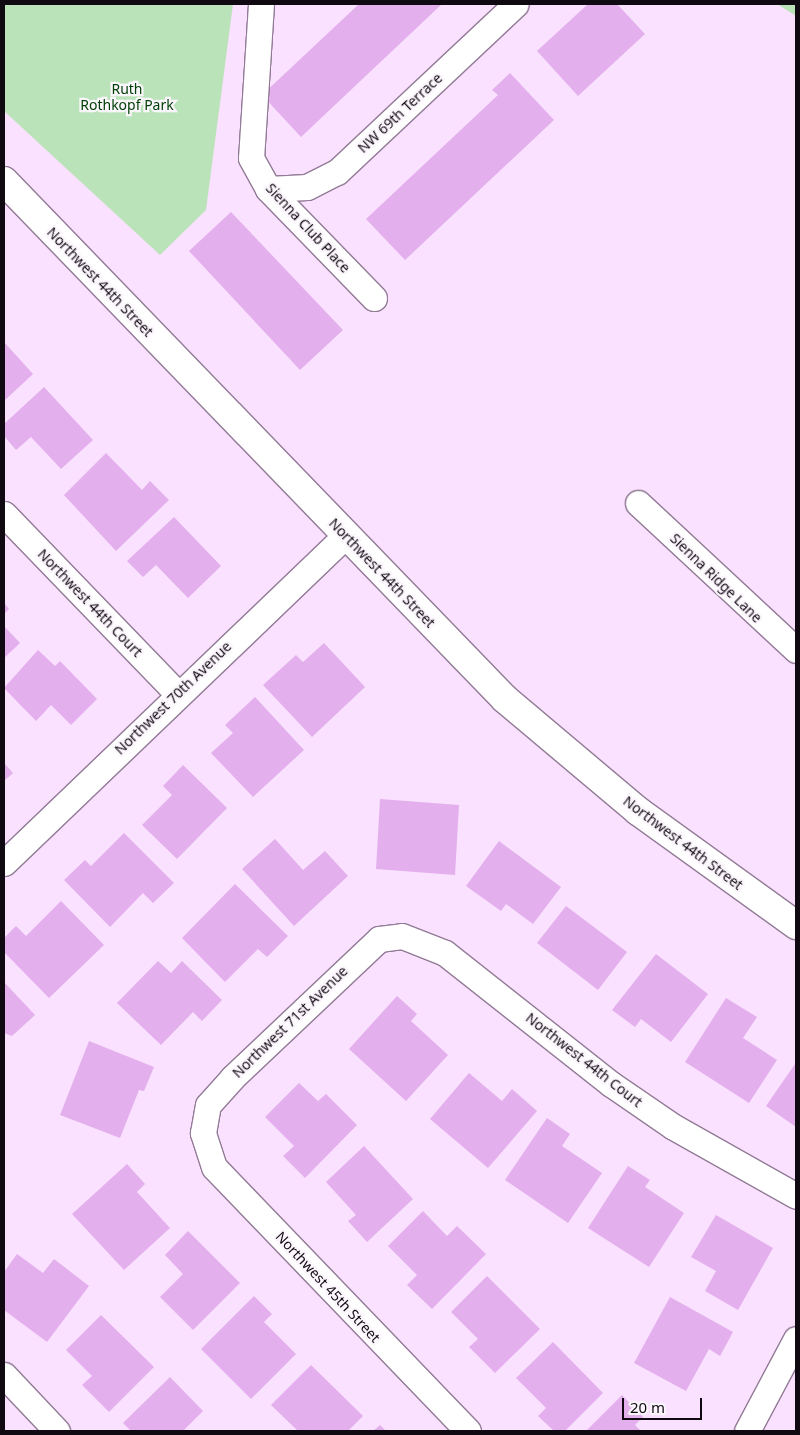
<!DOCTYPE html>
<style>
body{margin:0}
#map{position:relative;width:800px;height:1435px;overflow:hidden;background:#fae1ff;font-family:"Noto Sans",sans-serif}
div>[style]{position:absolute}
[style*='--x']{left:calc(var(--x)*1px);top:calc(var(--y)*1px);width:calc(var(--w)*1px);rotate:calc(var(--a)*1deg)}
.green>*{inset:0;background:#bbe3b9}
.building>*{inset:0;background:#e3afec}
.roads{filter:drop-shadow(1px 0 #927b96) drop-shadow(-1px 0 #927b96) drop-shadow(0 1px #927b96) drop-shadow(0 -1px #927b96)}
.minor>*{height:25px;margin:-12.5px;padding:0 12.5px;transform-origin:12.5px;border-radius:12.5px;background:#fff}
.tertiary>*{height:28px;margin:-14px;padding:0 14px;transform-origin:14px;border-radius:14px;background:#fff}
span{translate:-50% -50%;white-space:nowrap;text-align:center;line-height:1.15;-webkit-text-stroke:4.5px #fbf6fc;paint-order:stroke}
.park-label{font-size:14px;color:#014006}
.street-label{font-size:14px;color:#110912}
.frame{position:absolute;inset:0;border:5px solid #110912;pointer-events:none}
.scale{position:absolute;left:622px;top:1398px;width:80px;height:22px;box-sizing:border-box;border:2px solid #110912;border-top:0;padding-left:6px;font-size:15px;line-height:18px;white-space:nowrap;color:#110912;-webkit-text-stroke:4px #fbf6fc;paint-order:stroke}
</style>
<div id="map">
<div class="green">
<div style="clip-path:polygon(4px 4px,233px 4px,206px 210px,160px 255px,4px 111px)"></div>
<div style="clip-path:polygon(777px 4px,796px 4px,796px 16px)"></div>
</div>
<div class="building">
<div style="clip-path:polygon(359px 4px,442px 4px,301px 137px,262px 95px)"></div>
<div style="clip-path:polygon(588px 4px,617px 4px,645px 34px,578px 96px,537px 51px)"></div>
<div style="clip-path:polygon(510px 73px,554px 120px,405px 260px,366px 219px,498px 95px,492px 90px)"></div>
<div style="clip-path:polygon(231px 212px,343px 330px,300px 370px,189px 251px)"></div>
<div style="clip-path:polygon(4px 342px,33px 374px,4px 401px)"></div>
<div style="clip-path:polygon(44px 387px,93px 440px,61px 469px,31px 437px,16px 450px,4px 436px,4px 424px)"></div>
<div style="clip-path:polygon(106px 453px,142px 490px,150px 481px,169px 500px,116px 551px,64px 495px)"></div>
<div style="clip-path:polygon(174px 517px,221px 566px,188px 598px,156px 565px,143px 577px,127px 561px)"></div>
<div style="clip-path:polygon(4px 603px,9px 609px,4px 614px)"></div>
<div style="clip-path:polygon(4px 626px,20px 643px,4px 658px)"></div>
<div style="clip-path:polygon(324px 643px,365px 687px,312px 737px,263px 685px,296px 655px,303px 662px)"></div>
<div style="clip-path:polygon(38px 650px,55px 666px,60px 661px,97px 699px,71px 725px,51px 705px,36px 721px,4px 688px)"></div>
<div style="clip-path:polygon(255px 697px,304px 750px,253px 797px,211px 753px,233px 733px,225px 725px)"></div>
<div style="clip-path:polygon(4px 763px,13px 773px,4px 781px)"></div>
<div style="clip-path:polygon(183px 765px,227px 808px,177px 859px,142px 825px,172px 795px,163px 786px)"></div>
<div style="clip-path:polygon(380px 799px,459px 805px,455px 875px,376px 869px)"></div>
<div style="clip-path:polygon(124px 833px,174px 883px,153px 903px,143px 893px,110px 927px,64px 880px,85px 860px,91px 866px)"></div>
<div style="clip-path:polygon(275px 839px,303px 870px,325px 851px,348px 876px,294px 926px,242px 869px)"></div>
<div style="clip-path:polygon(499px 841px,561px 887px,533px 924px,506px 904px,501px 911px,466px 886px)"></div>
<div style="clip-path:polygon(235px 884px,288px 936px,267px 957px,258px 949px,225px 982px,182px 938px)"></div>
<div style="clip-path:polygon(61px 901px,104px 945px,49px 998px,4px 952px,4px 938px,16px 926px,26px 936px)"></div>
<div style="clip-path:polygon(566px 906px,627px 952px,598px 990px,537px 943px)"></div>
<div style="clip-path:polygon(656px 954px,708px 994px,671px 1042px,641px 1019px,635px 1027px,612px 1010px)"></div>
<div style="clip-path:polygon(158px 961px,171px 973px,182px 961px,222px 1000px,202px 1021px,193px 1012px,161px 1045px,117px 1003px)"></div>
<div style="clip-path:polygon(4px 982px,35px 1015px,12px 1036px,4px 1033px)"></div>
<div style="clip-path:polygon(397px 996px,417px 1014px,411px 1021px,448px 1055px,406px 1101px,349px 1049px)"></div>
<div style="clip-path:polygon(726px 998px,757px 1017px,743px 1038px,777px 1060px,749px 1103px,685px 1062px)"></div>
<div style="clip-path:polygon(89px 1041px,154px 1067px,144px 1091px,139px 1090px,120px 1138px,60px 1115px)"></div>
<div style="clip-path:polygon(795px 1064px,796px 1065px,796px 1127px,766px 1106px)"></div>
<div style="clip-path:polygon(469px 1073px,502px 1101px,512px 1089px,537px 1111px,488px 1168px,430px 1119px)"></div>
<div style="clip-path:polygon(299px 1083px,318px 1101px,326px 1094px,357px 1125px,305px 1178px,283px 1156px,294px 1146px,265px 1117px)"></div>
<div style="clip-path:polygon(547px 1118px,570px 1134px,562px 1146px,602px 1173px,568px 1223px,505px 1180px)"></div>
<div style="clip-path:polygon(364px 1146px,413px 1199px,367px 1242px,348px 1221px,356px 1215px,326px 1182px)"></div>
<div style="clip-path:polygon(127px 1164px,145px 1184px,137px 1192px,170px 1228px,124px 1270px,72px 1214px)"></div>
<div style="clip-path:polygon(628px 1166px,650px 1180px,645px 1187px,684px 1213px,649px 1267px,588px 1228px)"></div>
<div style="clip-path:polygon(423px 1211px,447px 1236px,457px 1226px,486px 1254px,432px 1309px,407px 1285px,417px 1275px,388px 1246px)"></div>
<div style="clip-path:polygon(716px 1215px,773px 1248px,738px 1310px,705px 1291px,716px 1271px,691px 1257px)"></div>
<div style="clip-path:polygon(188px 1231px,240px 1283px,193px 1330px,160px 1297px,183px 1274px,165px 1255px)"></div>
<div style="clip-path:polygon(17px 1254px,43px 1273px,54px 1259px,89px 1286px,47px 1342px,4px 1310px,4px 1272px)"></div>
<div style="clip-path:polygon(487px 1276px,540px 1329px,495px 1373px,469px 1347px,478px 1339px,451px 1312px)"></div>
<div style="clip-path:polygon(254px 1296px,272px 1314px,264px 1322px,296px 1354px,251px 1399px,201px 1349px)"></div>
<div style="clip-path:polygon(670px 1297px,733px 1332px,720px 1356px,709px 1349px,686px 1391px,634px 1363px)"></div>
<div style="clip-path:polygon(101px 1315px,154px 1367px,109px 1412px,82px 1385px,92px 1376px,66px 1350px)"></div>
<div style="clip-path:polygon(553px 1342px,603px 1393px,565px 1431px,554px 1431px,538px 1416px,546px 1408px,516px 1378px)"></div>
<div style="clip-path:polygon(311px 1365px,363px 1416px,348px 1431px,298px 1431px,271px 1405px)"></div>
<div style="clip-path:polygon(170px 1377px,203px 1411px,183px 1431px,131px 1431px,123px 1423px)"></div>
<div style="clip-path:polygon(622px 1395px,643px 1417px,635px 1425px,641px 1431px,586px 1431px)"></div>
<div style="clip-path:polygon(380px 1425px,386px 1431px,373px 1431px)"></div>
</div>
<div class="roads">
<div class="minor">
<div style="--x:261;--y:4;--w:154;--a:93.7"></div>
<div style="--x:251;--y:158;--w:35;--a:61"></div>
<div style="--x:268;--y:189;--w:152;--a:45.8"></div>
<div style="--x:268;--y:189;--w:39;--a:-3"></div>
<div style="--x:307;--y:187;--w:34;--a:-27"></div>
<div style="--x:337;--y:172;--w:245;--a:-43.2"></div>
<div style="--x:638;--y:503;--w:216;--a:42.9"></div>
<div style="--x:4;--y:514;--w:249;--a:46"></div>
<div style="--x:4;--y:863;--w:472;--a:-43.8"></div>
<div style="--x:4;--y:1375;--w:77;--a:46.6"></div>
<div style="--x:468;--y:1431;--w:366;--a:-133.9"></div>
<div style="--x:214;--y:1167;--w:36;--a:-108"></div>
<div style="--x:203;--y:1133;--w:28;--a:-80"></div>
<div style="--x:208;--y:1105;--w:36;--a:-48"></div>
<div style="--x:232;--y:1078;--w:202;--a:-43.4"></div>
<div style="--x:379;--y:939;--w:23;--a:-7"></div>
<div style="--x:402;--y:936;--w:46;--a:21.6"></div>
<div style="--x:445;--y:953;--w:211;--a:38.3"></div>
<div style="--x:611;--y:1084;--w:74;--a:34.5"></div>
<div style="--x:672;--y:1126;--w:142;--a:29.4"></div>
<div style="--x:747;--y:1431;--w:104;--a:-62"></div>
</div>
<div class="tertiary">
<div style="--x:4;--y:181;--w:721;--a:45.96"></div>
<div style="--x:505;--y:699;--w:174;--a:40.1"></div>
<div style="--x:638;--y:811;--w:195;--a:35.8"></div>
</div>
</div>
<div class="park-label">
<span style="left:127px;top:97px">Ruth<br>Rothkopf Park</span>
</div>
<div class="street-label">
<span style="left:400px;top:113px;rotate:-43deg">NW 69th Terrace</span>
<span style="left:308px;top:228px;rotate:47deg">Sienna Club Place</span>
<span style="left:100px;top:282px;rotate:46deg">Northwest 44th Street</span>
<span style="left:382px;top:573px;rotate:46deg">Northwest 44th Street</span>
<span style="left:716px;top:578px;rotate:44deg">Sienna Ridge Lane</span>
<span style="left:90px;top:603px;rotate:46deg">Northwest 44th Court</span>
<span style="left:173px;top:698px;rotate:-44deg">Northwest 70th Avenue</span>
<span style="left:683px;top:843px;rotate:37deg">Northwest 44th Street</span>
<span style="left:290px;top:1022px;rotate:-44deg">Northwest 71st Avenue</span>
<span style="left:584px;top:1060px;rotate:38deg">Northwest 44th Court</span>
<span style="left:328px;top:1287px;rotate:47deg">Northwest 45th Street</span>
</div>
<div class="frame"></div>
<div class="scale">20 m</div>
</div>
